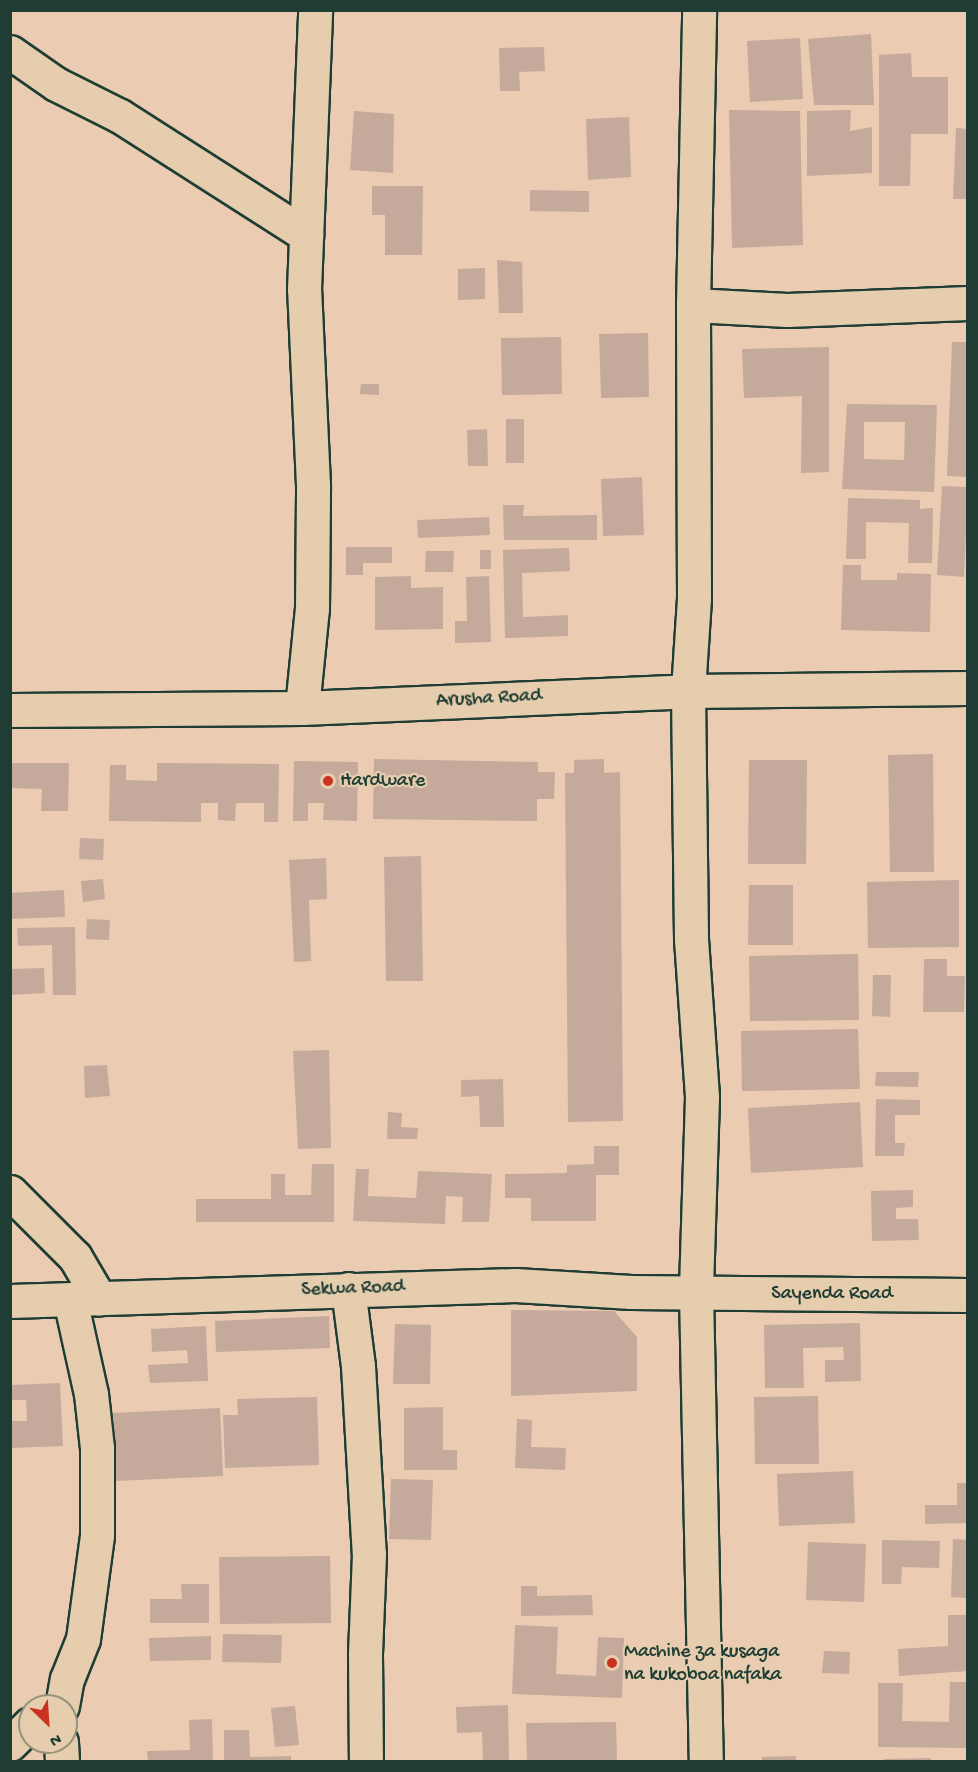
<!DOCTYPE html>
<style>
body{margin:0}
#map{position:relative;width:978px;height:1772px;overflow:hidden;background:#ebccb2;font-family:"Gochi Hand",sans-serif}
div>[style]{position:absolute}
[style*='--x']{left:calc(var(--x)*1px);top:calc(var(--y)*1px);width:calc(var(--w)*1px);rotate:calc(var(--a)*1deg)}
.building>*{inset:0;background:#c5a99b}
.roads{filter:drop-shadow(2px 0 #1f3d34) drop-shadow(-2px 0 #1f3d34) drop-shadow(0 2px #1f3d34) drop-shadow(0 -2px #1f3d34)}
.street>*{height:33px;margin:-16.5px;padding:0 16.5px;transform-origin:16.5px;border-radius:16.5px;background:#e5cdae}
.secondary>*{height:33px;margin:-16.5px;padding:0 16.5px;transform-origin:16.5px;border-radius:16.5px;background:#e5cdae}
.dots>*{width:16px;height:16px;translate:-50% -50%;box-sizing:border-box;border:3px solid #e5cdae;border-radius:50%}
span{translate:-50% -50%;white-space:nowrap;text-align:center;line-height:1.15;-webkit-text-stroke:4.5px #e5cdae;paint-order:stroke}
.street-label{font-size:20px;color:#1f3d34}
.poi-label{font-size:20px;color:#1f3d34}
.left{translate:0 -50%;text-align:left}
.frame{position:absolute;inset:0;border:12px solid #1f3d34;pointer-events:none}
.north{position:absolute;left:18px;top:1694px;width:60px;height:60px;box-sizing:border-box;background:#e5cdae;border:2px solid #96937d;border-radius:50%;rotate:155deg;font-size:16px;font-weight:700;line-height:24px;text-align:center;color:#1f3d34}
.north::after{content:'';display:block;margin:auto;width:21px;height:27px;background:#c8321e;clip-path:polygon(50% 0,100% 100%,50% 72%,0 100%)}
</style>
<div id="map">
<div class="building">
<div style="clip-path:polygon(871px 34px,874px 105px,814px 105px,808px 39px)"></div>
<div style="clip-path:polygon(800px 38px,803px 99px,750px 102px,747px 41px)"></div>
<div style="clip-path:polygon(544px 47px,545px 71px,519px 72px,520px 91px,500px 91px,499px 48px)"></div>
<div style="clip-path:polygon(911px 53px,912px 77px,948px 77px,948px 134px,911px 134px,910px 186px,879px 186px,879px 55px)"></div>
<div style="clip-path:polygon(729px 110px,800px 111px,803px 245px,732px 248px)"></div>
<div style="clip-path:polygon(851px 110px,850px 131px,872px 127px,872px 173px,807px 176px,807px 111px)"></div>
<div style="clip-path:polygon(354px 111px,394px 114px,393px 173px,350px 170px)"></div>
<div style="clip-path:polygon(629px 117px,631px 177px,588px 180px,586px 119px)"></div>
<div style="clip-path:polygon(956px 128px,968px 129px,968px 199px,953px 199px)"></div>
<div style="clip-path:polygon(372px 186px,423px 186px,422px 255px,385px 255px,385px 215px,372px 215px)"></div>
<div style="clip-path:polygon(530px 190px,589px 191px,589px 212px,530px 211px)"></div>
<div style="clip-path:polygon(497px 260px,522px 262px,523px 313px,499px 313px)"></div>
<div style="clip-path:polygon(485px 268px,485px 299px,458px 300px,458px 269px)"></div>
<div style="clip-path:polygon(648px 333px,649px 397px,601px 398px,599px 334px)"></div>
<div style="clip-path:polygon(561px 337px,562px 394px,502px 395px,501px 338px)"></div>
<div style="clip-path:polygon(952px 342px,968px 342px,968px 477px,947px 476px)"></div>
<div style="clip-path:polygon(829px 347px,829px 472px,801px 473px,802px 396px,744px 398px,742px 349px)"></div>
<div style="clip-path:polygon(361px 384px,379px 384px,379px 395px,360px 394px)"></div>
<div style="clip-path:polygon(evenodd,847px 404px,937px 405px,934px 492px,842px 489px,847px 404px,864px 422px,905px 422px,904px 460px,864px 459px,864px 422px)"></div>
<div style="clip-path:polygon(506px 419px,524px 419px,524px 463px,506px 463px)"></div>
<div style="clip-path:polygon(487px 429px,488px 466px,468px 466px,467px 430px)"></div>
<div style="clip-path:polygon(642px 477px,644px 535px,603px 536px,601px 479px)"></div>
<div style="clip-path:polygon(942px 486px,968px 487px,964px 577px,937px 575px)"></div>
<div style="clip-path:polygon(848px 498px,920px 500px,920px 509px,933px 508px,932px 563px,908px 563px,909px 523px,866px 522px,866px 559px,846px 559px)"></div>
<div style="clip-path:polygon(503px 505px,524px 505px,523px 516px,597px 515px,597px 540px,504px 540px)"></div>
<div style="clip-path:polygon(489px 517px,490px 535px,418px 538px,417px 520px)"></div>
<div style="clip-path:polygon(346px 547px,392px 547px,392px 563px,363px 563px,363px 575px,346px 575px)"></div>
<div style="clip-path:polygon(569px 548px,570px 571px,522px 573px,523px 617px,568px 615px,568px 636px,505px 638px,503px 550px)"></div>
<div style="clip-path:polygon(480px 550px,491px 550px,491px 569px,480px 569px)"></div>
<div style="clip-path:polygon(426px 551px,454px 551px,453px 572px,425px 572px)"></div>
<div style="clip-path:polygon(843px 565px,861px 565px,861px 580px,897px 580px,897px 573px,931px 574px,930px 632px,841px 630px)"></div>
<div style="clip-path:polygon(411px 576px,411px 588px,443px 587px,443px 629px,375px 630px,375px 577px)"></div>
<div style="clip-path:polygon(489px 576px,491px 642px,455px 643px,455px 621px,467px 621px,466px 577px)"></div>
<div style="clip-path:polygon(933px 754px,934px 872px,890px 872px,888px 755px)"></div>
<div style="clip-path:polygon(374px 759px,538px 762px,538px 772px,555px 772px,554px 799px,537px 799px,537px 821px,373px 819px)"></div>
<div style="clip-path:polygon(604px 759px,604px 773px,620px 772px,623px 1121px,568px 1122px,565px 773px,574px 773px,574px 760px)"></div>
<div style="clip-path:polygon(749px 760px,807px 760px,806px 864px,748px 864px)"></div>
<div style="clip-path:polygon(294px 761px,358px 762px,357px 821px,323px 820px,324px 803px,308px 803px,308px 821px,293px 821px)"></div>
<div style="clip-path:polygon(10px 763px,69px 763px,68px 811px,41px 811px,42px 789px,10px 788px)"></div>
<div style="clip-path:polygon(157px 763px,279px 764px,278px 822px,264px 822px,264px 803px,236px 803px,235px 821px,218px 820px,218px 803px,201px 803px,201px 822px,109px 821px,110px 765px,126px 765px,126px 780px,157px 781px)"></div>
<div style="clip-path:polygon(80px 838px,104px 839px,103px 860px,79px 859px)"></div>
<div style="clip-path:polygon(421px 856px,423px 981px,386px 981px,384px 857px)"></div>
<div style="clip-path:polygon(326px 858px,327px 899px,309px 900px,311px 961px,294px 962px,289px 860px)"></div>
<div style="clip-path:polygon(103px 879px,105px 899px,83px 902px,81px 881px)"></div>
<div style="clip-path:polygon(959px 880px,959px 947px,868px 948px,867px 882px)"></div>
<div style="clip-path:polygon(749px 885px,793px 885px,793px 945px,748px 945px)"></div>
<div style="clip-path:polygon(64px 890px,65px 917px,10px 919px,10px 893px)"></div>
<div style="clip-path:polygon(87px 919px,110px 920px,109px 940px,86px 939px)"></div>
<div style="clip-path:polygon(75px 927px,76px 995px,53px 995px,52px 945px,18px 946px,17px 928px)"></div>
<div style="clip-path:polygon(858px 954px,859px 1020px,750px 1021px,749px 956px)"></div>
<div style="clip-path:polygon(924px 959px,947px 959px,947px 976px,965px 976px,964px 1012px,923px 1012px)"></div>
<div style="clip-path:polygon(44px 968px,45px 993px,10px 995px,10px 969px)"></div>
<div style="clip-path:polygon(873px 975px,891px 975px,890px 1017px,872px 1016px)"></div>
<div style="clip-path:polygon(858px 1029px,860px 1089px,742px 1091px,741px 1031px)"></div>
<div style="clip-path:polygon(329px 1050px,331px 1148px,298px 1149px,293px 1051px)"></div>
<div style="clip-path:polygon(107px 1065px,110px 1096px,85px 1098px,84px 1066px)"></div>
<div style="clip-path:polygon(876px 1072px,919px 1072px,918px 1087px,875px 1086px)"></div>
<div style="clip-path:polygon(503px 1079px,504px 1127px,480px 1127px,479px 1096px,461px 1097px,461px 1080px)"></div>
<div style="clip-path:polygon(876px 1099px,920px 1100px,920px 1115px,895px 1115px,895px 1143px,905px 1143px,904px 1156px,875px 1156px)"></div>
<div style="clip-path:polygon(860px 1102px,863px 1167px,751px 1173px,748px 1108px)"></div>
<div style="clip-path:polygon(388px 1112px,402px 1113px,401px 1127px,418px 1128px,417px 1139px,387px 1139px)"></div>
<div style="clip-path:polygon(594px 1146px,619px 1146px,619px 1175px,596px 1175px,596px 1221px,531px 1221px,531px 1198px,505px 1198px,505px 1174px,567px 1173px,567px 1165px,594px 1164px)"></div>
<div style="clip-path:polygon(312px 1164px,334px 1164px,334px 1222px,196px 1222px,196px 1199px,271px 1199px,271px 1174px,285px 1174px,285px 1195px,311px 1195px)"></div>
<div style="clip-path:polygon(356px 1169px,369px 1169px,368px 1196px,416px 1198px,418px 1171px,492px 1174px,489px 1222px,462px 1222px,463px 1197px,446px 1196px,445px 1224px,353px 1221px)"></div>
<div style="clip-path:polygon(913px 1190px,913px 1207px,896px 1208px,896px 1219px,918px 1219px,919px 1240px,872px 1241px,871px 1191px)"></div>
<div style="clip-path:polygon(511px 1310px,614px 1311px,637px 1337px,637px 1391px,511px 1396px)"></div>
<div style="clip-path:polygon(329px 1316px,330px 1348px,216px 1352px,215px 1321px)"></div>
<div style="clip-path:polygon(860px 1323px,861px 1381px,825px 1382px,825px 1360px,844px 1360px,843px 1347px,803px 1348px,804px 1388px,765px 1388px,764px 1325px)"></div>
<div style="clip-path:polygon(395px 1324px,431px 1325px,430px 1384px,393px 1384px)"></div>
<div style="clip-path:polygon(206px 1326px,208px 1381px,150px 1383px,148px 1365px,188px 1363px,187px 1350px,152px 1352px,151px 1329px)"></div>
<div style="clip-path:polygon(60px 1383px,63px 1446px,10px 1448px,10px 1421px,27px 1421px,26px 1400px,10px 1400px,10px 1385px)"></div>
<div style="clip-path:polygon(818px 1396px,819px 1464px,755px 1464px,754px 1397px)"></div>
<div style="clip-path:polygon(317px 1397px,319px 1465px,225px 1468px,223px 1415px,238px 1415px,237px 1399px)"></div>
<div style="clip-path:polygon(443px 1407px,443px 1450px,457px 1450px,457px 1470px,404px 1470px,404px 1408px)"></div>
<div style="clip-path:polygon(220px 1408px,223px 1476px,116px 1481px,113px 1413px)"></div>
<div style="clip-path:polygon(517px 1419px,532px 1420px,531px 1447px,566px 1448px,565px 1470px,515px 1468px)"></div>
<div style="clip-path:polygon(853px 1471px,855px 1523px,779px 1526px,777px 1474px)"></div>
<div style="clip-path:polygon(391px 1479px,433px 1480px,431px 1540px,389px 1539px)"></div>
<div style="clip-path:polygon(957px 1483px,968px 1483px,968px 1523px,925px 1524px,925px 1505px,957px 1505px)"></div>
<div style="clip-path:polygon(953px 1539px,968px 1540px,968px 1598px,951px 1597px)"></div>
<div style="clip-path:polygon(882px 1540px,940px 1541px,939px 1568px,902px 1567px,901px 1584px,882px 1584px)"></div>
<div style="clip-path:polygon(808px 1542px,866px 1544px,864px 1602px,806px 1600px)"></div>
<div style="clip-path:polygon(330px 1556px,331px 1623px,220px 1624px,219px 1557px)"></div>
<div style="clip-path:polygon(181px 1584px,209px 1584px,209px 1623px,150px 1623px,150px 1599px,182px 1599px)"></div>
<div style="clip-path:polygon(521px 1586px,537px 1586px,537px 1596px,592px 1595px,593px 1615px,521px 1616px)"></div>
<div style="clip-path:polygon(948px 1615px,968px 1615px,968px 1671px,899px 1676px,898px 1649px,948px 1646px)"></div>
<div style="clip-path:polygon(515px 1625px,558px 1627px,556px 1674px,596px 1676px,598px 1637px,624px 1638px,622px 1698px,512px 1694px)"></div>
<div style="clip-path:polygon(223px 1634px,282px 1635px,281px 1663px,222px 1662px)"></div>
<div style="clip-path:polygon(211px 1636px,211px 1660px,150px 1661px,149px 1638px)"></div>
<div style="clip-path:polygon(824px 1651px,850px 1652px,849px 1674px,822px 1673px)"></div>
<div style="clip-path:polygon(950px 1682px,968px 1682px,968px 1748px,878px 1747px,878px 1683px,903px 1683px,902px 1721px,949px 1722px)"></div>
<div style="clip-path:polygon(508px 1705px,509px 1762px,483px 1762px,482px 1732px,457px 1733px,456px 1707px)"></div>
<div style="clip-path:polygon(295px 1706px,299px 1745px,275px 1747px,271px 1708px)"></div>
<div style="clip-path:polygon(212px 1719px,213px 1762px,148px 1762px,147px 1751px,190px 1750px,189px 1720px)"></div>
<div style="clip-path:polygon(616px 1722px,617px 1762px,527px 1762px,526px 1723px)"></div>
<div style="clip-path:polygon(224px 1730px,249px 1730px,250px 1757px,291px 1756px,291px 1762px,224px 1762px)"></div>
<div style="clip-path:polygon(796px 1756px,796px 1762px,762px 1762px,762px 1757px)"></div>
<div style="clip-path:polygon(931px 1758px,931px 1762px,884px 1762px,884px 1759px)"></div>
</div>
<div class="roads">
<div class="street">
<div style="--x:10;--y:52;--w:56;--a:34.8"></div>
<div style="--x:56;--y:84;--w:72;--a:26.6"></div>
<div style="--x:120;--y:116;--w:221;--a:32.6"></div>
<div style="--x:693;--y:305;--w:94;--a:3"></div>
<div style="--x:787;--y:310;--w:181;--a:-2.2"></div>
<div style="--x:688;--y:691;--w:93;--a:-86.3"></div>
<div style="--x:694;--y:598;--w:293;--a:-90.2"></div>
<div style="--x:693;--y:305;--w:295;--a:-88.8"></div>
<div style="--x:302;--y:708;--w:100;--a:-84.3"></div>
<div style="--x:312;--y:608;--w:123;--a:-89.5"></div>
<div style="--x:313;--y:485;--w:196;--a:-92.6"></div>
<div style="--x:304;--y:289;--w:279;--a:-87.7"></div>
<div style="--x:10;--y:1192;--w:92;--a:45"></div>
<div style="--x:75;--y:1257;--w:48;--a:59.7"></div>
<div style="--x:348;--y:1289;--w:78;--a:82.6"></div>
<div style="--x:358;--y:1366;--w:188;--a:86.7"></div>
<div style="--x:369;--y:1554;--w:100;--a:92.3"></div>
<div style="--x:365;--y:1654;--w:108;--a:89.5"></div>
<div style="--x:10;--y:1301;--w:505;--a:-1.81"></div>
<div style="--x:515;--y:1285;--w:116;--a:3.5"></div>
<div style="--x:631;--y:1292;--w:337;--a:0.5"></div>
<div style="--x:62;--y:1706;--w:27;--a:-80"></div>
<div style="--x:67;--y:1679;--w:43;--a:-68.2"></div>
<div style="--x:83;--y:1639;--w:105;--a:-82.3"></div>
<div style="--x:97;--y:1535;--w:87;--a:-90"></div>
<div style="--x:97;--y:1448;--w:54;--a:-96.3"></div>
<div style="--x:91;--y:1394;--w:97;--a:-102.5"></div>
<div style="--x:61;--y:1742;--w:20;--a:87"></div>
<div style="--x:10;--y:1744;--w:28;--a:-45"></div>
</div>
<div class="secondary">
<div style="--x:688;--y:691;--w:248;--a:89.3"></div>
<div style="--x:691;--y:939;--w:158;--a:86"></div>
<div style="--x:702;--y:1097;--w:196;--a:91.8"></div>
<div style="--x:696;--y:1293;--w:469;--a:88.8"></div>
<div style="--x:10;--y:710;--w:292;--a:-0.4"></div>
<div style="--x:302;--y:708;--w:386;--a:-2.5"></div>
<div style="--x:688;--y:691;--w:280;--a:-0.6"></div>
</div>
</div>
<div class="dots">
<div style="left:328px;top:781px;background:#c8321e"></div>
<div style="left:612px;top:1663px;background:#c8321e"></div>
</div>
<div class="street-label">
<span style="left:489px;top:699px;rotate:-3deg">Arusha Road</span>
<span style="left:353px;top:1289px;rotate:-2deg">Sekwa Road</span>
<span style="left:832px;top:1294px">Sayenda Road</span>
</div>
<div class="poi-label">
<span class="left" style="left:340px;top:781px">Hardware</span>
<span class="left" style="left:624px;top:1664px">Machine za kusaga<br>na kukoboa nafaka</span>
</div>
<div class="frame"></div>
<div class="north">N</div>
</div>
